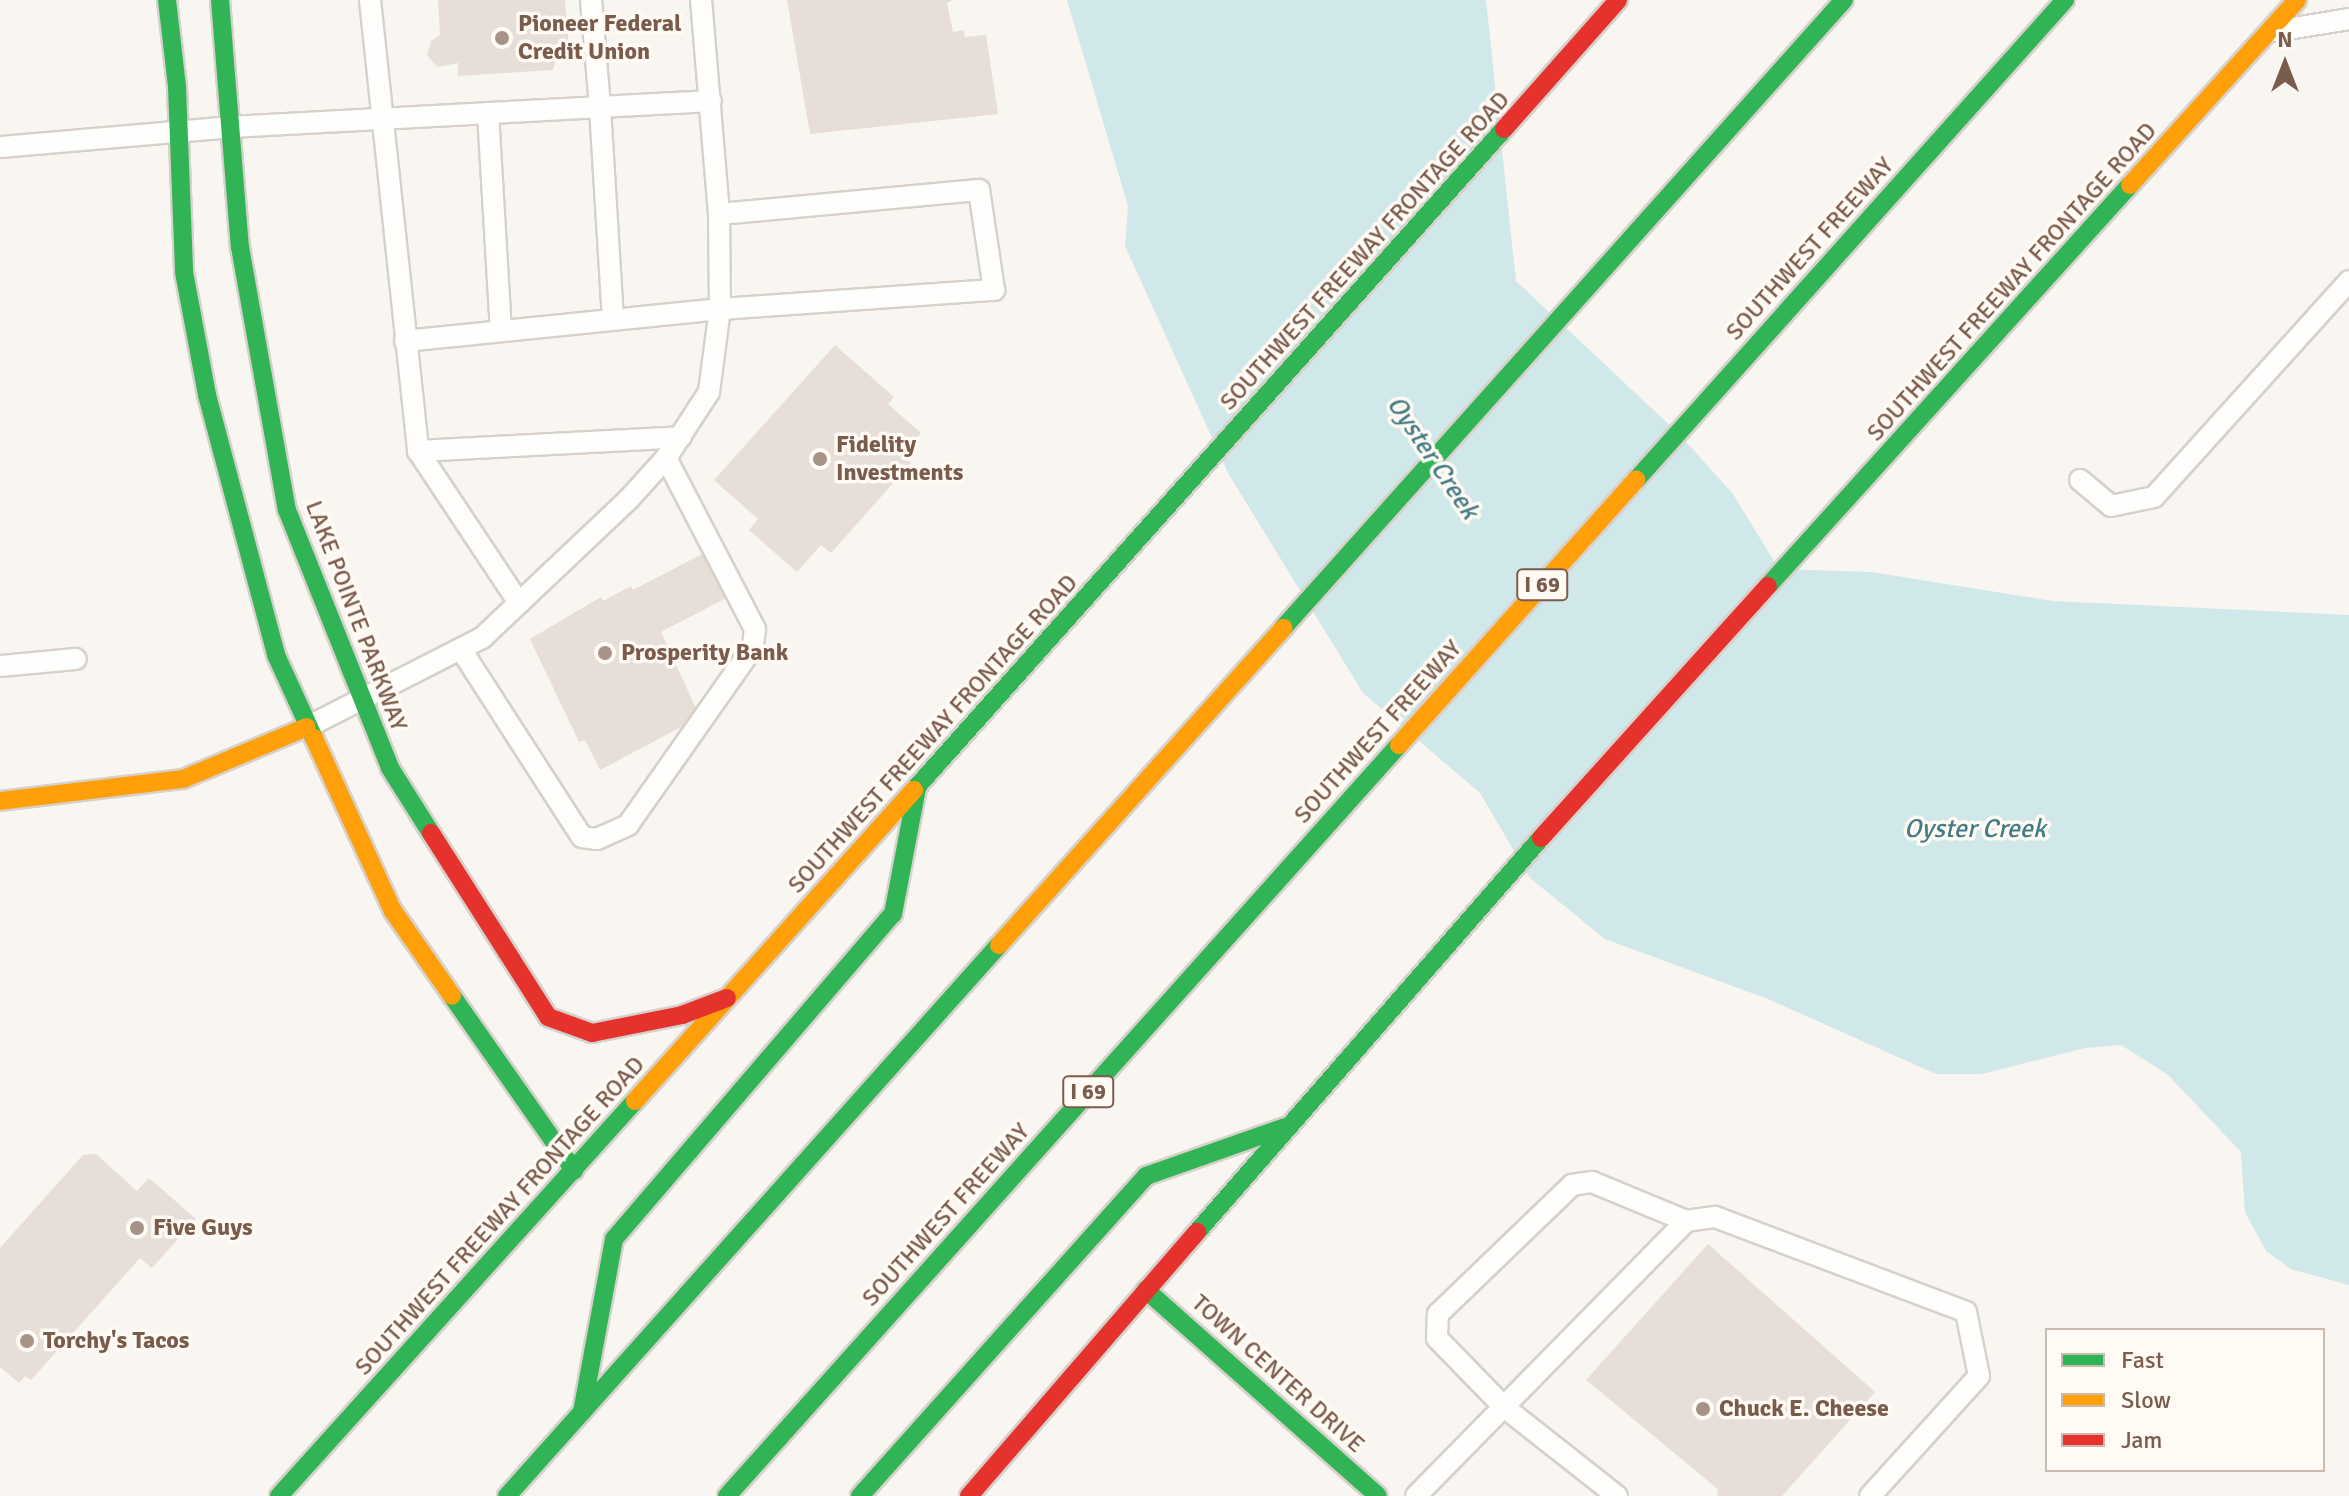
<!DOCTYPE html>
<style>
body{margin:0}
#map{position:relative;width:2349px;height:1496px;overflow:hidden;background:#f9f5f0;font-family:Signika,sans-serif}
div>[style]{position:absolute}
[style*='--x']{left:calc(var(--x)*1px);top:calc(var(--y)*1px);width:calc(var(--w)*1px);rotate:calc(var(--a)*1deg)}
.water>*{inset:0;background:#d0e8ea}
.building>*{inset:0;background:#e6ded7}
.roads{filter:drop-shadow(2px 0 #d7d1cb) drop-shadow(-2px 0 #d7d1cb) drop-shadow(0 2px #d7d1cb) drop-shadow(0 -2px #d7d1cb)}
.lane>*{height:20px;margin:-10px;padding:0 10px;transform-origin:10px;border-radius:10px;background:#fefefd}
.fast>*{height:18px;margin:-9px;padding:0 9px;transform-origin:9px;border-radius:9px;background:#30b455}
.slow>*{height:18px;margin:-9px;padding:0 9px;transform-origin:9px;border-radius:9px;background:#ff9f0a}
.jam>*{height:18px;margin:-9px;padding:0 9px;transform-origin:9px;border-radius:9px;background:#e5322d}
.dots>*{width:22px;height:22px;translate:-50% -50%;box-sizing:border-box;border:4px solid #fffaf3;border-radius:50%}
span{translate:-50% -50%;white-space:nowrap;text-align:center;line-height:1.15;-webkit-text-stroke:7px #fffaf3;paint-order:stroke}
.shield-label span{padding:2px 6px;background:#fffaf3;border:2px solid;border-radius:6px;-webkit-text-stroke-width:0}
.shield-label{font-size:22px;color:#7a5c4d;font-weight:700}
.poi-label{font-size:24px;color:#7a5c4d;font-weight:700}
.left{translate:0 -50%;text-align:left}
.street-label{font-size:24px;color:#7a5c4d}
.water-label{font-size:26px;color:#437c86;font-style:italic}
.legend{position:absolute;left:2045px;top:1328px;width:280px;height:144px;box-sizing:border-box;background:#fffaf3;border:2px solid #cabbb1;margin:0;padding:10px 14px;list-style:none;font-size:24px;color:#7a5c4d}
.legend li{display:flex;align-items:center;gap:16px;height:40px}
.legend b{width:40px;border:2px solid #cabbb1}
.north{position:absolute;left:2245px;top:24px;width:80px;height:80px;-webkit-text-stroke:6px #fffaf3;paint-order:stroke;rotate:0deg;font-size:22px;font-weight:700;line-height:32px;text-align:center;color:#7a5c4d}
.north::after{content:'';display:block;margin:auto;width:28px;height:36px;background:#7a5c4d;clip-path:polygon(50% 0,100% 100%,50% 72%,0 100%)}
</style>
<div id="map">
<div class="water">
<div style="clip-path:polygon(1067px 0,1486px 0,1516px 281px,1679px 434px,1733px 494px,1779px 569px,1871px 572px,2053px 601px,2349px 615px,2349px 1285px,2291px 1269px,2266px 1251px,2245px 1212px,2241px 1152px,2167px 1074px,2121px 1045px,2085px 1048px,1982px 1074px,1936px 1074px,1768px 999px,1605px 939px,1530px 878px,1480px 793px,1363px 693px,1228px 473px,1125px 246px,1128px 206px)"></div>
</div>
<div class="building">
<div style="clip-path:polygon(438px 0,565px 0,569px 47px,559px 48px,553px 70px,458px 76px,458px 63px,437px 67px,427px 55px,431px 41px,440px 35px)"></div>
<div style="clip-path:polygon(787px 0,953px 0,947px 3px,953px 32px,964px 30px,965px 37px,986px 35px,998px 114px,810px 134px)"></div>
<div style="clip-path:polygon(835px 345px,894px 397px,888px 404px,921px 433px,902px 454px,911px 463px,831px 553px,821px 545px,797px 572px,749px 530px,758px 519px,714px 480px)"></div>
<div style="clip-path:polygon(710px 550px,734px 594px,661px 632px,700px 717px,600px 770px,585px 740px,579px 742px,530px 639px,601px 597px,603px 601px,631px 586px,633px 590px)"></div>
<div style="clip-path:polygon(96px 1154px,137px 1191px,149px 1178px,196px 1219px,152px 1268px,140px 1258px,31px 1380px,25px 1376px,19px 1383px,0 1367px,0 1248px,83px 1155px)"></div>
<div style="clip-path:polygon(1708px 1244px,1875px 1392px,1782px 1496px,1717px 1496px,1718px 1489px,1586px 1380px)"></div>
</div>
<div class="roads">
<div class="lane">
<div style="--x:370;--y:0;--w:454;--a:83.9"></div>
<div style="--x:2276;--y:31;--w:74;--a:-9.3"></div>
<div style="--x:488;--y:113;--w:218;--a:86.6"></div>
<div style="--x:0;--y:147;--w:232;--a:-4.9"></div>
<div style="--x:231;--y:127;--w:370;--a:-3.1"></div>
<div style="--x:600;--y:107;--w:107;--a:-94.8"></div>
<div style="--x:613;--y:320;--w:213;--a:-93.5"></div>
<div style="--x:600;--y:107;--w:111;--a:-3.1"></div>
<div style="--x:405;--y:341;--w:317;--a:-5.8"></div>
<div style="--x:720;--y:309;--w:275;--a:-4"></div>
<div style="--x:994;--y:290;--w:101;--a:-98.5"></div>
<div style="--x:979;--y:190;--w:261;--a:174.7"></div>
<div style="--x:2080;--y:480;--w:40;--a:40"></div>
<div style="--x:2111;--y:506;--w:44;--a:-11.8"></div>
<div style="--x:2154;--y:497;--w:291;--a:-47.9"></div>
<div style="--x:519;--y:603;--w:182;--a:-123.6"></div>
<div style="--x:418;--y:451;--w:263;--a:-3"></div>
<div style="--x:462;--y:651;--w:221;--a:57.2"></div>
<div style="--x:582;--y:837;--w:15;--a:8"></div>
<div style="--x:597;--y:839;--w:34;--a:-24"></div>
<div style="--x:628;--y:825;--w:218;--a:-54.9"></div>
<div style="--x:753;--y:647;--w:18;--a:-84"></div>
<div style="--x:755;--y:629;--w:193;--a:-117.5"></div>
<div style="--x:0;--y:666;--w:76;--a:-5.3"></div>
<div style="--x:307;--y:727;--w:196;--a:-27"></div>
<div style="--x:482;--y:638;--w:201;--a:-43.4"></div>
<div style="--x:628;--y:500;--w:57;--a:-47.9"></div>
<div style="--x:666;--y:458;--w:79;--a:-56.9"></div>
<div style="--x:709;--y:392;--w:84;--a:-82.5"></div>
<div style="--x:720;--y:309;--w:95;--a:-90.6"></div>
<div style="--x:719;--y:214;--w:215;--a:-94.8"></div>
<div style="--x:1416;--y:1496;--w:385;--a:-45.5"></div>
<div style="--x:1686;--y:1221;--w:29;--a:-8"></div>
<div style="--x:1715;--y:1217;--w:268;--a:20.7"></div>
<div style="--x:1966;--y:1312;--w:65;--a:78.5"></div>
<div style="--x:1979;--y:1376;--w:162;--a:132.2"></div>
<div style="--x:1617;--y:1496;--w:144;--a:-141.8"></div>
<div style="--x:1504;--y:1407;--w:96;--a:-134.2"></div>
<div style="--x:1437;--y:1338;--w:24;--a:-88"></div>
<div style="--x:1438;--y:1314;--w:186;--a:-43.9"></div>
<div style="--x:1572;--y:1185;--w:20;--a:-9"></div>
<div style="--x:1592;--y:1182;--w:102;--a:22.5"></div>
</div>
<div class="fast">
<div style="--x:167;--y:0;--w:88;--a:83.4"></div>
<div style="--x:177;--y:87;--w:185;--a:87.8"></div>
<div style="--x:184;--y:272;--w:125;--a:79.4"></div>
<div style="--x:207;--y:395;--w:269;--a:75.1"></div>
<div style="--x:276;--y:655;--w:91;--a:65.4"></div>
<div style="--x:220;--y:0;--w:248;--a:85.4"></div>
<div style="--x:240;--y:247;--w:267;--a:79.9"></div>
<div style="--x:287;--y:510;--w:278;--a:68.2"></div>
<div style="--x:390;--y:768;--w:77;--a:57.8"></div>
<div style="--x:1636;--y:480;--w:644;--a:-48.21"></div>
<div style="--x:1768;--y:586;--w:540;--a:-47.93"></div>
<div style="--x:1283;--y:628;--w:842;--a:-48.23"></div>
<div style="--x:914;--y:790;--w:886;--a:-48.25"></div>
<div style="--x:452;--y:996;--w:213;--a:55"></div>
<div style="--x:1197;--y:1232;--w:523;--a:-48.88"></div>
<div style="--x:1146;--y:1290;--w:310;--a:41.6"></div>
<div style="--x:582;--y:1412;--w:176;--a:-79.5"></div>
<div style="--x:614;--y:1239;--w:428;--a:-49.4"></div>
<div style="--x:893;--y:914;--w:128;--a:-79.2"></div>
<div style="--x:279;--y:1496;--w:532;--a:-47.97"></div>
<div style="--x:507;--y:1496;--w:739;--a:-48.24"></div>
<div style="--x:727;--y:1496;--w:1008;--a:-48.18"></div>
<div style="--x:860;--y:1496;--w:429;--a:-48.2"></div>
<div style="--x:1146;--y:1176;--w:147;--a:-19.4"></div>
</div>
<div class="slow">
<div style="--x:2130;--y:185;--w:249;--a:-47.9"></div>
<div style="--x:314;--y:738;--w:190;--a:65.5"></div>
<div style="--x:393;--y:911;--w:103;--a:55.2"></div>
<div style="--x:1399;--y:745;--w:356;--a:-48.2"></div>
<div style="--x:0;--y:801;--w:184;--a:-6.9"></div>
<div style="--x:183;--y:779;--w:134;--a:-22.8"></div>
<div style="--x:999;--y:945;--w:426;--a:-48.1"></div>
<div style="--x:635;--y:1101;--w:418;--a:-48.1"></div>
</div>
<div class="jam">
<div style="--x:1504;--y:129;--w:172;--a:-48.5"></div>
<div style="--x:431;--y:833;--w:218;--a:57.5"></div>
<div style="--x:548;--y:1017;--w:47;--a:20"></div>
<div style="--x:592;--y:1033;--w:92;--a:-11.3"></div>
<div style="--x:682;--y:1015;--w:48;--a:-20.7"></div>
<div style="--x:1541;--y:838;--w:339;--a:-48"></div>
<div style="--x:969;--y:1496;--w:349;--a:-49.2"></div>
</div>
</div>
<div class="dots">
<div style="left:502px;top:38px;background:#a69286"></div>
<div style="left:820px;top:459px;background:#a69286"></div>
<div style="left:605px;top:653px;background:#a69286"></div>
<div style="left:137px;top:1228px;background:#a69286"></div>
<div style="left:27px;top:1341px;background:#a69286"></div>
<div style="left:1703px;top:1409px;background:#a69286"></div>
</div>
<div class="shield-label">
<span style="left:1542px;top:585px">I 69</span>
<span style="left:1088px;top:1092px">I 69</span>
</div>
<div class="poi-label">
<span class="left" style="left:518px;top:38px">Pioneer Federal<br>Credit Union</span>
<span class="left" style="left:836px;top:459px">Fidelity<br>Investments</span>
<span class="left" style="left:621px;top:653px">Prosperity Bank</span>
<span class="left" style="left:153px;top:1228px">Five Guys</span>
<span class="left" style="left:43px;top:1341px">Torchy's Tacos</span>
<span class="left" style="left:1719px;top:1409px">Chuck E. Cheese</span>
</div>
<div class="street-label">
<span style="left:1810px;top:249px;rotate:-48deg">SOUTHWEST FREEWAY</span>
<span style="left:1365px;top:251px;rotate:-48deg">SOUTHWEST FREEWAY FRONTAGE ROAD</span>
<span style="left:2012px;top:282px;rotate:-48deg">SOUTHWEST FREEWAY FRONTAGE ROAD</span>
<span style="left:356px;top:616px;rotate:69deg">LAKE POINTE PARKWAY</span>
<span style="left:1378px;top:732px;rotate:-48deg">SOUTHWEST FREEWAY</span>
<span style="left:933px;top:734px;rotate:-48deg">SOUTHWEST FREEWAY FRONTAGE ROAD</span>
<span style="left:946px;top:1215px;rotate:-48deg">SOUTHWEST FREEWAY</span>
<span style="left:500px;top:1216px;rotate:-48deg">SOUTHWEST FREEWAY FRONTAGE ROAD</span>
<span style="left:1278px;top:1374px;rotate:42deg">TOWN CENTER DRIVE</span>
</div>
<div class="water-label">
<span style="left:1432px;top:458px;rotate:56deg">Oyster Creek</span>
<span style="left:1975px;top:830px">Oyster Creek</span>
</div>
<ul class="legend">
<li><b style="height:10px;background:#30b455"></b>Fast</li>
<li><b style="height:10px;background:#ff9f0a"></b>Slow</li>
<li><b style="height:10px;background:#e5322d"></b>Jam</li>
</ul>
<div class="north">N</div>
</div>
